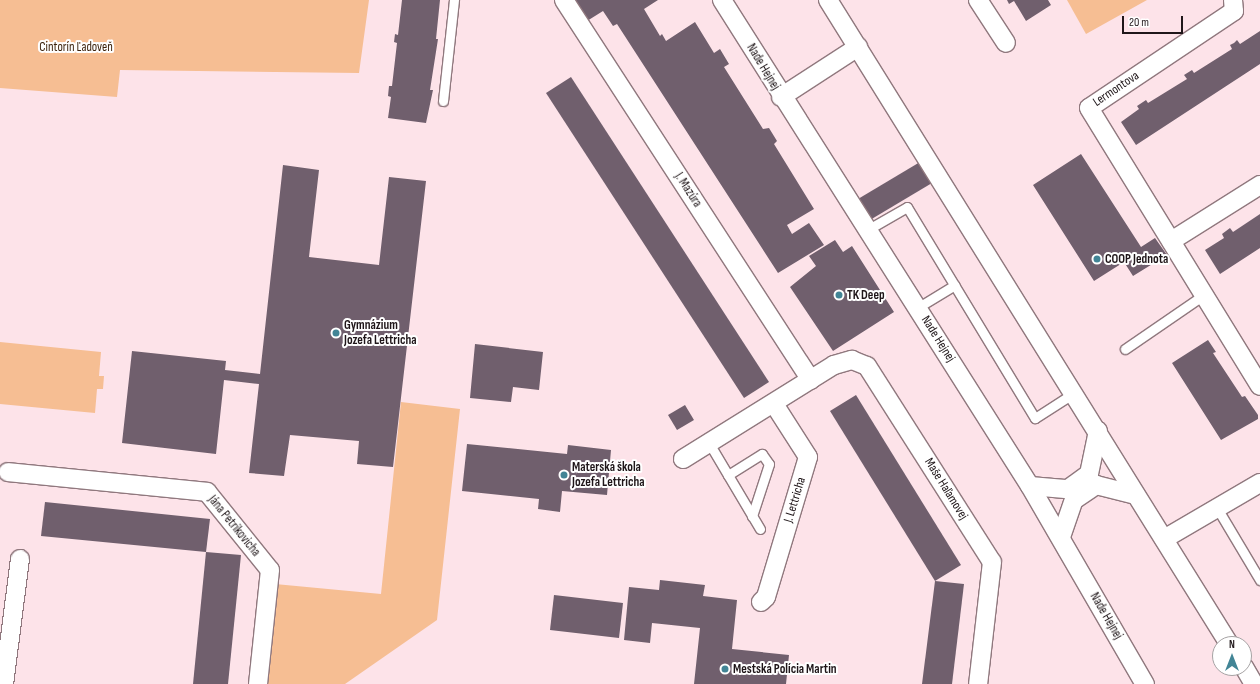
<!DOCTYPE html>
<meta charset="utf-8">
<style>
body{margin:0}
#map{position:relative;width:1260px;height:684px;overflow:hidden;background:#fde3e9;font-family:"Sofia Sans Condensed",sans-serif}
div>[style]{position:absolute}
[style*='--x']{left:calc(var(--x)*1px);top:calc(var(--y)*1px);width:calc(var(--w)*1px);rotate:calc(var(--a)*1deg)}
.green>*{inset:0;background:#f6be93}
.building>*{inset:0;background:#705f6d}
.roads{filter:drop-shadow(1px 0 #90787e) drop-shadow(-1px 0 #90787e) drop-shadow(0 1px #90787e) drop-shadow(0 -1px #90787e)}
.lane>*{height:9px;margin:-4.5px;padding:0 4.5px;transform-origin:4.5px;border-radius:4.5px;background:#fff}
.street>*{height:18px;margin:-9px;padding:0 9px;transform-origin:9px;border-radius:9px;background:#fff}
.dots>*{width:11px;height:11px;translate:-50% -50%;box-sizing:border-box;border:2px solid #fff;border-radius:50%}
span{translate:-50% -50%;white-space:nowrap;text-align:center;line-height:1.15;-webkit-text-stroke:4px #fff;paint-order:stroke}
.park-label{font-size:13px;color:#3c220c}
.street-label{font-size:13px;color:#1f1619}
.poi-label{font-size:13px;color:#1f1619;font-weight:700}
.left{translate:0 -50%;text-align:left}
.north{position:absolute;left:1212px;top:636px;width:40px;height:40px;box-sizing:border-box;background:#fff;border:1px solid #a5a2a3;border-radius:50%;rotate:0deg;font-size:11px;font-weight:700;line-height:16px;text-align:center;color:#1f1619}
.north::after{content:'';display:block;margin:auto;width:14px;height:18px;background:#428596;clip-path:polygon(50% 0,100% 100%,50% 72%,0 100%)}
.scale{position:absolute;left:1122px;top:16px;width:61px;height:18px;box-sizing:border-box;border:2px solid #1f1619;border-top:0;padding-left:5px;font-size:12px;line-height:14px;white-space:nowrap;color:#1f1619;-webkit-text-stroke:3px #fff;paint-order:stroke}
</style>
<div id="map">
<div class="green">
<div style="clip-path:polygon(0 0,369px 0,359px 73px,120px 70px,117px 97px,0 88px)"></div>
<div style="clip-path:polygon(1067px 0,1147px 0,1086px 34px)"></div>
<div style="clip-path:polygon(0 342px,101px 352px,99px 376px,104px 376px,103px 389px,97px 389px,95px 413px,0 404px)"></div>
<div style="clip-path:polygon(401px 402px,460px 409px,437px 620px,345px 684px,267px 684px,275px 584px,381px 594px)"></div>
</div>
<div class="building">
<div style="clip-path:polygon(402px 0,440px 0,436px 39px,438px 39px,430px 90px,433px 90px,426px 123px,388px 118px,391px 97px,388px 96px,389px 86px,392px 86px,397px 43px,394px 42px,395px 34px,398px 35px)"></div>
<div style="clip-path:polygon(573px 0,658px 0,644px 9px,660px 36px,662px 34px,666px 41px,695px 22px,714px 53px,720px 49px,729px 64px,724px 67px,763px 129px,769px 128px,777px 141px,774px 144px,814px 209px,787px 225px,792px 234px,809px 223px,824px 245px,778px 273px,617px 24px,613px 26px,603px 11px,587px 21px)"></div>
<div style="clip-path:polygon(1007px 0,1048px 0,1051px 5px,1026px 21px,1014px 1px,1009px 4px)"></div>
<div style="clip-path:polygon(1260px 31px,1260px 64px,1136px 145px,1121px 122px,1139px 109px,1137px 106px,1146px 100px,1148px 103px,1187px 79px,1184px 75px,1192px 70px,1194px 73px,1232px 49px,1230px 45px,1234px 43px,1237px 40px,1240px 44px)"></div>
<div style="clip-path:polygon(571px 77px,769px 382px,744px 398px,546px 93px)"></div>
<div style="clip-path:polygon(1081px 154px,1141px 247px,1155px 238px,1167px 255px,1133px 276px,1124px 262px,1094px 281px,1033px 185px)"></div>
<div style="clip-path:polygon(920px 162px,932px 183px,870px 220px,858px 199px)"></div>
<div style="clip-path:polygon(283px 165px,319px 170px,309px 257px,379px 265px,389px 177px,426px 181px,393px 467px,357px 464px,359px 441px,290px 435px,284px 476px,249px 473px,259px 384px,224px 380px,216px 454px,122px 443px,132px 351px,226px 361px,225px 370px,260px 374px)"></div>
<div style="clip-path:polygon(1260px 214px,1260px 248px,1220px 274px,1205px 250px,1224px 238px,1222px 234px,1230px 228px,1233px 232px)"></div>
<div style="clip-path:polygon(835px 240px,843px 252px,852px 246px,894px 312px,833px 351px,790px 287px,816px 266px,809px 256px)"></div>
<div style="clip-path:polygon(1208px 340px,1216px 352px,1213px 353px,1242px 397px,1245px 396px,1258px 415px,1258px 419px,1221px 440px,1172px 363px)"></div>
<div style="clip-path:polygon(475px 344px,543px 352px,539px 390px,513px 387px,511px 402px,470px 398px)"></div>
<div style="clip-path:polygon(856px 395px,961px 565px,935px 581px,830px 411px)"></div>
<div style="clip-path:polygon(685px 405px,694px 420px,677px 430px,668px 415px)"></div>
<div style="clip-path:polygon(467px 444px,567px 454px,568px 445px,611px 450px,607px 495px,562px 491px,560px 512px,538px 509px,539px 499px,462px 491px)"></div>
<div style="clip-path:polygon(45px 502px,210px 519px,206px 552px,41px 536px)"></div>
<div style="clip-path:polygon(206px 552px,241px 555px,228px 684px,193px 684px)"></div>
<div style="clip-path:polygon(660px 580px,705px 585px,703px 596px,737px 600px,732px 649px,789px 655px,786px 684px,694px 684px,700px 628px,652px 623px,650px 643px,624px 640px,629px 587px,659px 590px)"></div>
<div style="clip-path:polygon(935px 581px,964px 584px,952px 684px,922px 684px)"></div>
<div style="clip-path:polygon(554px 595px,623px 603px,619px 638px,550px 630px)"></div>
</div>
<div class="roads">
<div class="lane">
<div style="--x:443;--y:101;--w:102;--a:-83.8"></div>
<div style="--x:867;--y:230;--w:46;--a:-29.9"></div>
<div style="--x:907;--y:207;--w:247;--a:58.8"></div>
<div style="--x:1035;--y:418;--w:46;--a:-32.7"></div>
<div style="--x:917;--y:308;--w:44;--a:-31.2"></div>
<div style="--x:1125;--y:349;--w:97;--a:-34.5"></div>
<div style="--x:709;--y:443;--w:100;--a:59.3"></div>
<div style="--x:728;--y:475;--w:40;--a:-32"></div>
<div style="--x:762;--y:454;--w:12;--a:55"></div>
<div style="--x:769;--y:464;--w:55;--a:108.1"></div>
<div style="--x:1217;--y:508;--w:84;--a:59.2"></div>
</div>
<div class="street">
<div style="--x:564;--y:0;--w:453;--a:57"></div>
<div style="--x:722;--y:0;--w:575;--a:57.64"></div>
<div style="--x:1030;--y:486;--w:229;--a:59.9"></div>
<div style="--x:828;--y:0;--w:759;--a:58.09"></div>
<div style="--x:978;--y:0;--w:51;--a:56.9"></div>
<div style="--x:1233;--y:0;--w:11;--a:85"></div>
<div style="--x:1234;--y:11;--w:174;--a:146.2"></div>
<div style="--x:1089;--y:108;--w:326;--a:58.4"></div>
<div style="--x:781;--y:97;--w:92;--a:-33"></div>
<div style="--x:1171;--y:241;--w:105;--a:-32.2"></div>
<div style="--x:683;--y:459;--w:178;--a:-31.9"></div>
<div style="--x:834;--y:365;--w:19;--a:-16"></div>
<div style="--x:852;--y:360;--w:16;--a:22"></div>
<div style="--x:867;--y:366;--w:232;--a:57.5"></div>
<div style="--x:992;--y:562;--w:123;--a:96.5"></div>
<div style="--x:8;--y:472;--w:200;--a:5.7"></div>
<div style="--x:207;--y:492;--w:100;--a:51.1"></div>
<div style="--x:270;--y:570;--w:115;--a:96"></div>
<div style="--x:1030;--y:486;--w:38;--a:5"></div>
<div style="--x:1068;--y:489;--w:26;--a:-36"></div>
<div style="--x:1089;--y:474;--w:44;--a:-78.2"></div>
<div style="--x:1061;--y:537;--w:39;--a:-71"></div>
<div style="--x:1074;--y:500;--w:27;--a:-34"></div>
<div style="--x:1096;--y:485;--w:41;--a:14"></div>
<div style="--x:1164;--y:539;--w:111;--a:-30.3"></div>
<div style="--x:761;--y:602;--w:7;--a:-45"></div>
<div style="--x:766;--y:597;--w:146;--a:-73.3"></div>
<div style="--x:808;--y:457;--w:63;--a:-122.7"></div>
<div style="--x:1244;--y:667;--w:20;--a:60"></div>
<div style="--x:4;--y:684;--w:126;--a:-82.7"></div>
</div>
</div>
<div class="dots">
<div style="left:1097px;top:259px;background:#428596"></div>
<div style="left:839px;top:295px;background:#428596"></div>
<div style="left:336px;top:333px;background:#428596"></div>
<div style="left:564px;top:475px;background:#428596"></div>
<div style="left:725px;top:669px;background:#428596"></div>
</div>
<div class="park-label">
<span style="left:76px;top:47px">Cintorín Ľadoveň</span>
</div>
<div class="street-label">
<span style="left:763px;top:67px;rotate:59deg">Nade Hejnej</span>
<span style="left:1116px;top:89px;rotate:-34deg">Lermontova</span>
<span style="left:688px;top:190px;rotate:57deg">J. Mazúra</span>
<span style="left:938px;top:339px;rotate:58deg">Nade Hejnej</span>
<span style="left:946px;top:489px;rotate:58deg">Maše Haľamovej</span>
<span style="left:795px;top:500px;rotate:-73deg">J. Lettricha</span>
<span style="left:234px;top:526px;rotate:51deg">Jána Petrikovicha</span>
<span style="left:1106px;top:616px;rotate:60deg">Nade Hejnej</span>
</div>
<div class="poi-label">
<span class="left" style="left:1105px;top:259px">COOP Jednota</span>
<span class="left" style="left:847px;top:295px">TK Deep</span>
<span class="left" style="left:344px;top:333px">Gymnázium<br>Jozefa Lettricha</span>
<span class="left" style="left:572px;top:475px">Materská škola<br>Jozefa Lettricha</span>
<span class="left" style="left:733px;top:669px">Mestská Polícia Martin</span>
</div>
<div class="north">N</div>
<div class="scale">20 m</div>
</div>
